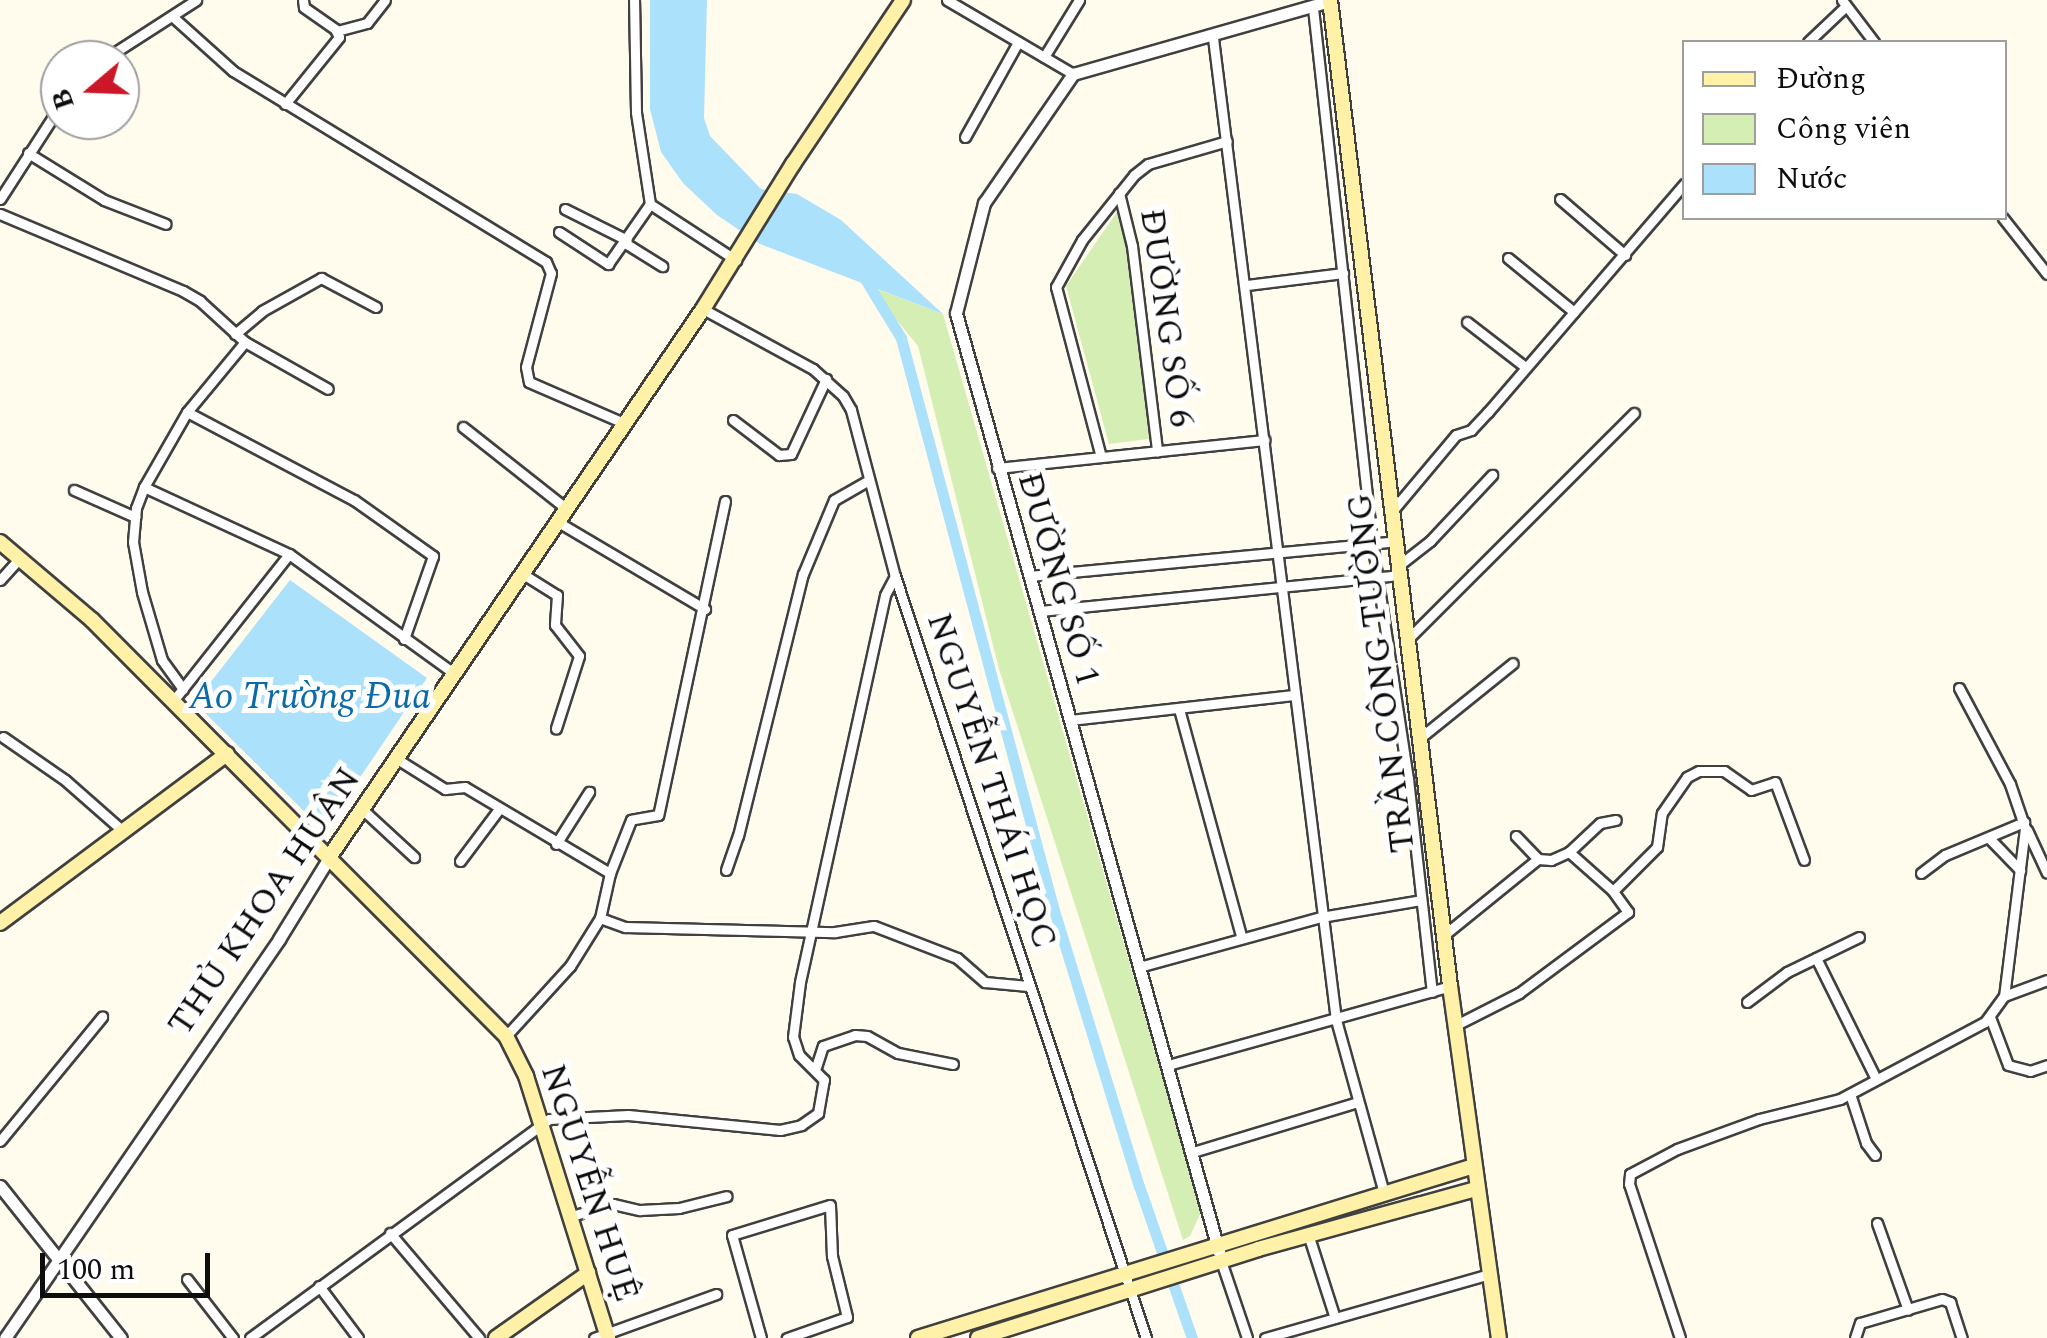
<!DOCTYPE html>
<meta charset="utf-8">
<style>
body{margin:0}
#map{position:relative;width:2047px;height:1338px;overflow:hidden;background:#fffbed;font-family:Spectral,serif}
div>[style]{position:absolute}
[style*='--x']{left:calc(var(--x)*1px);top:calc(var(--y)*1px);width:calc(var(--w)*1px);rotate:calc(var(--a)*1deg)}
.green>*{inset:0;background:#d4eeb3}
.water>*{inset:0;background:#ace1fc}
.canal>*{height:11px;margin:-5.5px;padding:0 5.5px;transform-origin:5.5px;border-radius:5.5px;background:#ace1fc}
.roads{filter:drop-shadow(2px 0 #404040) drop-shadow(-2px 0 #404040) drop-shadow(0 2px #404040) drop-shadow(0 -2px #404040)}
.minor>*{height:9px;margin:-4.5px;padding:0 4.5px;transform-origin:4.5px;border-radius:4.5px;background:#fff}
.tertiary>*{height:11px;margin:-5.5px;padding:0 5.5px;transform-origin:5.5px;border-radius:5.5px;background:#fff}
.secondary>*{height:14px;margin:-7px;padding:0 7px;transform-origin:7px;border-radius:7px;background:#fff2a8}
span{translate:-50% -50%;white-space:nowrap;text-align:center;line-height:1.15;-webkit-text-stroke:10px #fff;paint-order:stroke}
.street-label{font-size:35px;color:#0d0d0d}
.water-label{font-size:38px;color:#0a6bab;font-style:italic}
.legend{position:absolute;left:1682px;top:40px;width:325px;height:180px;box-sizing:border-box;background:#fff;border:2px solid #9e9e9e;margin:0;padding:12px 18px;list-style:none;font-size:30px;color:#0d0d0d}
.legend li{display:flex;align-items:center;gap:20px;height:50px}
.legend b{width:50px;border:2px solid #9e9e9e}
.north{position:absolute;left:40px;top:40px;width:100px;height:100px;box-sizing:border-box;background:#fff;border:2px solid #9e9e9e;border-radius:50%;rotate:251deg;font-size:28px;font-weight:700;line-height:40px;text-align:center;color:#0d0d0d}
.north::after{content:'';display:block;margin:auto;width:35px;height:45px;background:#cb1727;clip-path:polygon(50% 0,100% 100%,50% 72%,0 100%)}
.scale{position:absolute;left:40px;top:1253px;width:170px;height:45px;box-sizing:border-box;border:5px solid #0d0d0d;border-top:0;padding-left:12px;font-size:30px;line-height:35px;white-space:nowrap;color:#0d0d0d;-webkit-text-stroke:8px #fff;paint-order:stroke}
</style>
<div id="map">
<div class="green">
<div style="clip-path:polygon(1125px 210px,1155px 438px,1109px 444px,1066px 286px,1117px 212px)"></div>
<div style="clip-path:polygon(869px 286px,943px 314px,1201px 1212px,1190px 1236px,1183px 1240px,999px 669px,918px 346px)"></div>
</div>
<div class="water">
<div style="clip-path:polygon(650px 0,707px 0,704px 118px,710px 136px,761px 189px,797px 194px,841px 220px,943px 314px,760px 244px,717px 215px,683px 183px,661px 152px,650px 109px)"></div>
<div style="clip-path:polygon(290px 580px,427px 678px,330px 822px,312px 819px,202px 710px,203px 692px)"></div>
</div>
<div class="canal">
<div style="--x:865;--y:279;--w:69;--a:58.6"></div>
<div style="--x:901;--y:338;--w:589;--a:75.04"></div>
<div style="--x:1053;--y:907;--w:292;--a:72.9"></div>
<div style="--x:1139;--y:1186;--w:161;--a:70.8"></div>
</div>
<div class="roads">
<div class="minor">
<div style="--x:947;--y:0;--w:146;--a:30.4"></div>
<div style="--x:1842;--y:0;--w:53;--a:52.7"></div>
<div style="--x:1313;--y:8;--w:536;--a:83.68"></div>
<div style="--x:1372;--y:541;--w:241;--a:81.4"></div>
<div style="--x:1408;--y:779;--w:214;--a:83.6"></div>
<div style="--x:173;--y:17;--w:81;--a:42"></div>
<div style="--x:233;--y:71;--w:367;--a:31.4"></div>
<div style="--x:546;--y:262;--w:12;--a:66"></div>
<div style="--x:551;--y:273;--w:97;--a:104.9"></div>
<div style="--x:526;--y:367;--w:15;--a:79"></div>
<div style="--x:529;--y:382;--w:106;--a:23.4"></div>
<div style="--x:337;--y:31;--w:31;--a:-15"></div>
<div style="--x:367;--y:23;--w:29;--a:-52"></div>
<div style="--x:1213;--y:38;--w:990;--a:82.86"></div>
<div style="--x:1336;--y:1020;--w:180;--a:74.5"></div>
<div style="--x:1808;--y:42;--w:52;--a:-43.5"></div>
<div style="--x:1044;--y:57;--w:67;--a:-58.4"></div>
<div style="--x:103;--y:60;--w:111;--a:-32.8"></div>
<div style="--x:285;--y:104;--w:86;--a:-51.1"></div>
<div style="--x:339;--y:37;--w:9;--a:-117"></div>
<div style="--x:335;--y:29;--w:38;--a:-145"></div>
<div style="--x:304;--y:7;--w:7;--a:-98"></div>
<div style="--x:965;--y:137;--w:109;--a:-60.8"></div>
<div style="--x:28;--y:153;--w:89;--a:31.7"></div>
<div style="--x:104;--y:200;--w:66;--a:21.2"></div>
<div style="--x:1119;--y:193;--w:55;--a:76.2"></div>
<div style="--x:1132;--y:246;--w:207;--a:83"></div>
<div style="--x:0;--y:199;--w:111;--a:-57.2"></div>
<div style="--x:1560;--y:199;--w:86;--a:40.7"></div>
<div style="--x:650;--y:204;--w:103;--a:33.1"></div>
<div style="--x:565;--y:209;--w:69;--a:26.6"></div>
<div style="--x:0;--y:214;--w:199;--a:22.8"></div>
<div style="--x:183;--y:291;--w:20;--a:30"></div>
<div style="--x:200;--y:301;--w:61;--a:42.3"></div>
<div style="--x:2003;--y:218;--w:71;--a:51.8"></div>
<div style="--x:559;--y:232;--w:59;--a:33.1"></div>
<div style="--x:608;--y:264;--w:73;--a:-55"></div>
<div style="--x:650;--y:204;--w:93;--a:-98.7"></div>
<div style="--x:636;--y:112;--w:112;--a:-91"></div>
<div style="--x:625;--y:243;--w:44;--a:31.9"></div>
<div style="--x:1508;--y:258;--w:85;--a:39.3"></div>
<div style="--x:1247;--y:285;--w:97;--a:-7.1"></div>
<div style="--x:703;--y:309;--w:125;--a:28.6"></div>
<div style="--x:813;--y:369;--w:40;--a:42"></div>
<div style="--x:843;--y:396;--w:16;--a:60"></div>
<div style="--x:851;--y:410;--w:172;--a:75.2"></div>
<div style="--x:895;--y:576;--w:802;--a:71.77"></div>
<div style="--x:1467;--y:322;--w:72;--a:37.7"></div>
<div style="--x:235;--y:334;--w:35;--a:-40"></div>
<div style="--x:262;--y:311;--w:68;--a:-29.2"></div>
<div style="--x:321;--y:278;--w:62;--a:27.8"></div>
<div style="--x:187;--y:412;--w:189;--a:27.8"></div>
<div style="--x:354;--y:500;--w:97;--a:35.3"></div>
<div style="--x:433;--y:556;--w:88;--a:109.3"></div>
<div style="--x:733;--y:420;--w:58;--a:37.3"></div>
<div style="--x:779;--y:455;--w:12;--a:-5"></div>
<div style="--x:791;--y:454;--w:83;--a:-65"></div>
<div style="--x:463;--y:427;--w:132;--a:38.3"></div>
<div style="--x:1101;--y:457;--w:176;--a:-104.8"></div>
<div style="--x:1056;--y:287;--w:54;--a:-61"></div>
<div style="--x:1082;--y:240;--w:83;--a:-51.3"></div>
<div style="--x:1134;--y:175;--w:18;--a:-38"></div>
<div style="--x:1148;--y:164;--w:82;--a:-16.2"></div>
<div style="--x:997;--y:468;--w:269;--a:-6"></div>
<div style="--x:144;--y:487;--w:86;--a:-60.2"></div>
<div style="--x:187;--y:412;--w:91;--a:-50.4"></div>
<div style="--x:245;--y:342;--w:95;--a:29.5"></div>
<div style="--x:74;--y:490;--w:67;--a:23.9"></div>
<div style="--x:725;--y:501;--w:321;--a:102"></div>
<div style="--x:658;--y:815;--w:27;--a:170"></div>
<div style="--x:631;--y:820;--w:57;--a:111.6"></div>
<div style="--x:610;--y:873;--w:46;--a:102.5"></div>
<div style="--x:600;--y:918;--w:27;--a:20"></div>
<div style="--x:625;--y:927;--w:210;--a:1.4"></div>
<div style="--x:835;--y:932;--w:39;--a:-9"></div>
<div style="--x:874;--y:926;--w:89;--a:21.1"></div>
<div style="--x:957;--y:958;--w:37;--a:41"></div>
<div style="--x:985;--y:982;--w:43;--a:5.3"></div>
<div style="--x:1393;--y:510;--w:98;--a:-50"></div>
<div style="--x:1456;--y:435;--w:16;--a:-18"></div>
<div style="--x:1471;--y:430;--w:25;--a:-47"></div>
<div style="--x:1488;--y:412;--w:301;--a:-49.3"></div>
<div style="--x:558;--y:522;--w:171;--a:30.6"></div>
<div style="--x:1398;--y:566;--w:41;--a:-38"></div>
<div style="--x:1430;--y:541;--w:91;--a:-46.8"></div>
<div style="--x:523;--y:574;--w:40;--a:32"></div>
<div style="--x:557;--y:595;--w:30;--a:94"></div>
<div style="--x:555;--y:625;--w:39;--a:52"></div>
<div style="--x:579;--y:656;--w:76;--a:107.7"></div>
<div style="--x:1029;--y:576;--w:369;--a:-5.4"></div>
<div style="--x:0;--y:580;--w:30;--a:-48"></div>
<div style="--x:1040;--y:611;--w:361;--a:-5.7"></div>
<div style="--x:1407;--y:640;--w:321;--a:-45"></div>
<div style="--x:1959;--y:688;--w:109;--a:62"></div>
<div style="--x:2010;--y:784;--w:46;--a:71.2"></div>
<div style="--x:2025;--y:828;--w:169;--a:97.1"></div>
<div style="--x:183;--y:689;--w:36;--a:-126"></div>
<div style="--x:162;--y:660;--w:71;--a:-106.4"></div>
<div style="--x:142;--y:592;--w:51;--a:-100.2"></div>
<div style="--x:133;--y:542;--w:34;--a:-85"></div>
<div style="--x:136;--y:508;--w:22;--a:-69"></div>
<div style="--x:144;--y:487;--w:160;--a:24.8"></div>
<div style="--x:289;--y:554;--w:205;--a:35.9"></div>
<div style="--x:173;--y:701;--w:187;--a:-51.7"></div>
<div style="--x:1179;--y:709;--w:234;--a:74.7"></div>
<div style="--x:1070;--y:720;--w:225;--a:-6.4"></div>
<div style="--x:3;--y:737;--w:75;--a:34.7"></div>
<div style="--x:65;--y:780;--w:79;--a:41.4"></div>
<div style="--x:1420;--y:738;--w:119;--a:-38.9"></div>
<div style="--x:397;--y:759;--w:57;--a:32"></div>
<div style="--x:445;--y:789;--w:20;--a:-6"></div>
<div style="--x:465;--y:787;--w:169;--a:30.7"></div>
<div style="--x:362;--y:809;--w:71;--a:42.7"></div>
<div style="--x:2027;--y:830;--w:47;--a:65.1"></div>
<div style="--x:1989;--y:838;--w:45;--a:45.9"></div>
<div style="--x:556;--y:844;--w:62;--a:-57.6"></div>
<div style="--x:1569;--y:852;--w:42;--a:-43.1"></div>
<div style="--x:1600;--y:823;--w:16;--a:-11"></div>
<div style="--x:460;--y:861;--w:65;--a:-53.1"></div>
<div style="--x:726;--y:870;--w:36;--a:-71"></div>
<div style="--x:738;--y:836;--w:270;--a:-76.1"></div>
<div style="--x:803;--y:574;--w:80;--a:-67.3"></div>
<div style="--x:834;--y:500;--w:40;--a:-29.7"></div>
<div style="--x:1921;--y:873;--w:30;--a:-37"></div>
<div style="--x:1945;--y:855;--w:86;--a:-22.7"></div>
<div style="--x:1613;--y:891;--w:62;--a:-45"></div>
<div style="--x:1657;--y:847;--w:34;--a:-82"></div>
<div style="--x:1662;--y:813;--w:44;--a:-55.2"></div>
<div style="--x:1687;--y:777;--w:13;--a:-27"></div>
<div style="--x:1699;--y:771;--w:25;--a:0"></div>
<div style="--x:1724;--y:771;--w:33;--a:35"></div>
<div style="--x:1751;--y:790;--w:25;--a:-18"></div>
<div style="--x:1775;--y:782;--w:83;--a:69.6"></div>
<div style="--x:1444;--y:935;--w:121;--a:-39"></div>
<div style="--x:1816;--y:958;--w:135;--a:63.6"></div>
<div style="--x:1139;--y:967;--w:189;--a:-15.4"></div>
<div style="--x:1321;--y:917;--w:101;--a:-9.6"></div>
<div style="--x:1747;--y:1002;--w:50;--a:-36.9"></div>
<div style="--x:1787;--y:972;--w:80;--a:-25.9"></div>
<div style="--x:1990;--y:1017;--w:51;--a:69.4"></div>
<div style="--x:2008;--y:1065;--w:23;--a:15"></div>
<div style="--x:2030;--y:1071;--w:18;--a:-19"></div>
<div style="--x:1456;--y:1025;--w:71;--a:-26.9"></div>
<div style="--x:1519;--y:993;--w:136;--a:-36.6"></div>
<div style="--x:1628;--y:912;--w:26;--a:-126"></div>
<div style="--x:1613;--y:891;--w:59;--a:-138.4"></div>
<div style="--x:1569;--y:852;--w:20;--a:156"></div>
<div style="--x:1551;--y:860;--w:13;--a:-176"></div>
<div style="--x:1538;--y:859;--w:32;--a:-134"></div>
<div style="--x:506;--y:1036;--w:95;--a:-47.6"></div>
<div style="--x:570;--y:966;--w:57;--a:-58"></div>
<div style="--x:1168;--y:1065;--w:293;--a:-15.6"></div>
<div style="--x:816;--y:1067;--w:22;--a:-72"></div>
<div style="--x:823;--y:1046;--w:34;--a:-19"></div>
<div style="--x:855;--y:1035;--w:12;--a:5"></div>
<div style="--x:867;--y:1036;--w:35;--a:29"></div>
<div style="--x:898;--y:1053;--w:56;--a:11.3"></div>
<div style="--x:1850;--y:1094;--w:52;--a:71.9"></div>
<div style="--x:1866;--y:1143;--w:15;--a:53"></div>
<div style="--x:0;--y:1141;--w:161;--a:-50.6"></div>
<div style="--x:1193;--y:1152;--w:172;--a:-16.9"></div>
<div style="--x:568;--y:1217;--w:47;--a:-16.1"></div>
<div style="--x:613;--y:1204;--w:28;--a:13"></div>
<div style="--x:640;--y:1210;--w:39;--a:-3"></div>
<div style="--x:679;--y:1208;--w:49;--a:-14"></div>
<div style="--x:1877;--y:1223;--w:92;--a:70.4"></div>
<div style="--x:390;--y:1233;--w:138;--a:49.7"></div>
<div style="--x:1308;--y:1234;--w:88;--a:72.2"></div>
<div style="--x:1221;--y:1261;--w:81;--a:71.3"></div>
<div style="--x:187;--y:1279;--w:75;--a:52.1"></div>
<div style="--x:319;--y:1286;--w:65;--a:53.1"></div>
<div style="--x:250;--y:1338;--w:371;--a:-36.2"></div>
<div style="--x:549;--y:1119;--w:79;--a:-2.9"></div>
<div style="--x:628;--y:1115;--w:153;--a:5.6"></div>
<div style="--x:780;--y:1130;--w:22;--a:-13"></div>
<div style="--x:801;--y:1125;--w:21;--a:-35"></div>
<div style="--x:818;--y:1113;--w:34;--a:-80"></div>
<div style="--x:824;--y:1080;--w:35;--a:-135"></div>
<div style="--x:799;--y:1055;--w:19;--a:-108"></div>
<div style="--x:793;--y:1037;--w:55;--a:-82.7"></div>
<div style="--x:800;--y:982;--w:396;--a:-77.6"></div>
<div style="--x:885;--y:595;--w:21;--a:-62"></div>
<div style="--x:594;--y:1338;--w:130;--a:-19.8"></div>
<div style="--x:761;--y:1338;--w:107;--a:-105.7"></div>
<div style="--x:732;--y:1235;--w:102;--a:-17"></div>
<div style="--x:830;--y:1205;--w:51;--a:87.8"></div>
<div style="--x:832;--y:1256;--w:63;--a:76.2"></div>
<div style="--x:847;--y:1317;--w:64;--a:160.7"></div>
<div style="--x:1265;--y:1338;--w:234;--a:-15.9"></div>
<div style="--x:1680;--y:1338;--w:162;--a:-108.3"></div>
<div style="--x:1629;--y:1184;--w:10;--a:-84"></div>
<div style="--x:1630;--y:1174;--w:53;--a:-28"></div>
<div style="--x:1677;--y:1149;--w:87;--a:-20.1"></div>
<div style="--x:1759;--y:1119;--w:83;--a:-13.9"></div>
<div style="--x:1840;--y:1099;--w:164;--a:-28"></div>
<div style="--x:1985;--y:1022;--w:32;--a:-54"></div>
<div style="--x:2004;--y:996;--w:46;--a:-20.4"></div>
<div style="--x:1855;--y:1338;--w:16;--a:-72"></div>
<div style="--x:1860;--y:1323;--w:85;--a:-16.3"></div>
<div style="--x:1942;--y:1299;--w:9;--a:21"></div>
<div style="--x:1950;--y:1302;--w:38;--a:72"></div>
</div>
<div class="tertiary">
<div style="--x:0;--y:1186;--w:194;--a:51.5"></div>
<div style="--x:1219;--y:1252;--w:975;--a:-105.65"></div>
<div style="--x:956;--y:313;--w:114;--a:-75.7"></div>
<div style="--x:984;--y:203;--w:157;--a:-55.4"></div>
<div style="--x:1073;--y:74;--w:267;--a:-15.9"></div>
<div style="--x:5;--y:1338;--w:484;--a:-55.5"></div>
<div style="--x:279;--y:939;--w:97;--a:-58.4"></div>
</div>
<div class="secondary">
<div style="--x:1330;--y:0;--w:993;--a:83.06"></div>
<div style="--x:1450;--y:986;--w:355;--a:82.1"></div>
<div style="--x:0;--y:542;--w:121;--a:40.3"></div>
<div style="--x:92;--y:620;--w:587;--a:45.14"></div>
<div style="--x:506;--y:1036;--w:45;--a:63.4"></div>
<div style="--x:526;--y:1076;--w:275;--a:72.6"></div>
<div style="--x:330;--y:856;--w:662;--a:-55.71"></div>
<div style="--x:703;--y:309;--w:171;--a:-58.2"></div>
<div style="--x:793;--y:164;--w:197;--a:-56.1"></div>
<div style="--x:0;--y:923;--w:283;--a:-36.7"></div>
<div style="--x:496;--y:1338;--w:113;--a:-35.2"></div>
<div style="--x:918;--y:1338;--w:582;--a:-17.19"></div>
<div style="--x:978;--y:1338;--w:294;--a:-17.6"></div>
<div style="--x:1258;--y:1249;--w:226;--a:-15.4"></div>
</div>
</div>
<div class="street-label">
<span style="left:1166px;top:318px;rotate:82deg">ĐƯỜNG SỐ 6</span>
<span style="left:1058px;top:579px;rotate:74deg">ĐƯỜNG SỐ 1</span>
<span style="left:1382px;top:673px;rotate:-97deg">TRẦN CÔNG TƯỜNG</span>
<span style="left:991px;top:781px;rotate:72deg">NGUYỄN THÁI HỌC</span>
<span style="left:265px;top:902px;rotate:-56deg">THỦ KHOA HUÂN</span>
<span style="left:589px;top:1183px;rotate:72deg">NGUYỄN HUỆ</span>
</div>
<div class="water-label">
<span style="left:310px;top:698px">Ao Trường Đua</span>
</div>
<ul class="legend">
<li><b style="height:12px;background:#fff2a8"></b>Đường</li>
<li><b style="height:28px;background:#d4eeb3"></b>Công viên</li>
<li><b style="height:28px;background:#ace1fc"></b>Nước</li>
</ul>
<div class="north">B</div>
<div class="scale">100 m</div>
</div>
